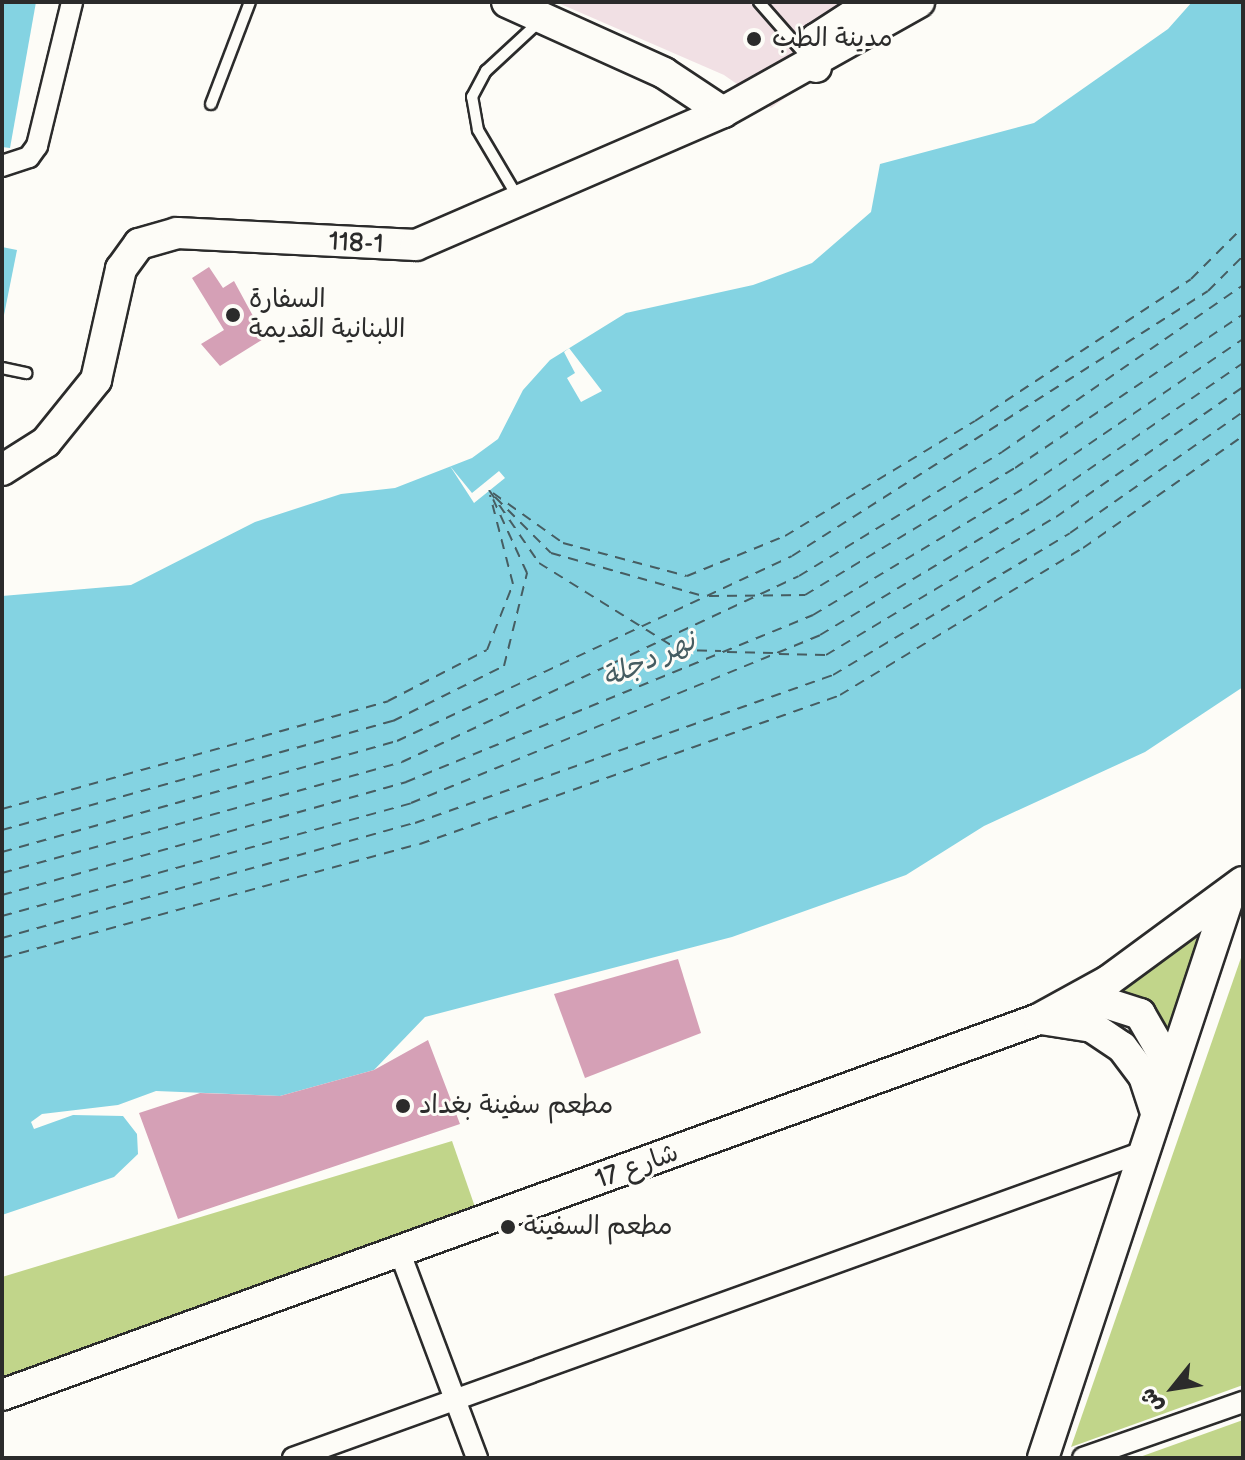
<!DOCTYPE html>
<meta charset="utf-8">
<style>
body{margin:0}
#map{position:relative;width:1245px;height:1460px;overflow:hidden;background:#fdfcf7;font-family:"Balsamiq Sans","Playpen Sans Arabic",sans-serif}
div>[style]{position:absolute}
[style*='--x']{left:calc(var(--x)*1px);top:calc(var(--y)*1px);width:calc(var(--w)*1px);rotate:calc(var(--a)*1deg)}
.built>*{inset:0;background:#f1e0e4}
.green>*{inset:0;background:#c1d58a}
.water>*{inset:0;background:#84d3e2}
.pier>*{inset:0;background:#fdfcf7}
.ferry>*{height:2px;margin-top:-1px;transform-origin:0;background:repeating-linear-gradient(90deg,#465d62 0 10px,transparent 0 18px)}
.building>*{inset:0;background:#d5a0b6}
.roads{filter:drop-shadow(2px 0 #2b2b2b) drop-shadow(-2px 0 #2b2b2b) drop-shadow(0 2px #2b2b2b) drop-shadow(0 -2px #2b2b2b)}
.lane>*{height:10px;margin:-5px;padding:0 5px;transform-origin:5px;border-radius:5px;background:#fdfcf7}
.street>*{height:20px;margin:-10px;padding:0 10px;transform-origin:10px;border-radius:10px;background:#fdfcf7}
.secondary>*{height:30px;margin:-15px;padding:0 15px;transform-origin:15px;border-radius:15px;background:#fdfcf7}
.dots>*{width:22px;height:22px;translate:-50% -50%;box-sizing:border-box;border:4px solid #fdfcf7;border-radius:50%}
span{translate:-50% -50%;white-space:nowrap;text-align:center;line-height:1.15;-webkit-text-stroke:6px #fdfcf7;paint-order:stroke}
.poi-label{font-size:26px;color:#2b2b2b}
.left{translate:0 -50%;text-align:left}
.street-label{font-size:26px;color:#2b2b2b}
.water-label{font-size:28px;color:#465d62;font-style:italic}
.frame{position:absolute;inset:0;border:4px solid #2b2b2b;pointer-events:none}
.north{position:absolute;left:1133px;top:1348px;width:80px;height:80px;-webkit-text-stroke:6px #fdfcf7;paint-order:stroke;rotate:240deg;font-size:22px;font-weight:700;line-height:32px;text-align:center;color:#2b2b2b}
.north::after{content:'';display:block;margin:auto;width:28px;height:36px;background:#2b2b2b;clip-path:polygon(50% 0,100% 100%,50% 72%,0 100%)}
</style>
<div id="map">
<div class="built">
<div style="clip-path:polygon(556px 2px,918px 2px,771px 108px,724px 75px)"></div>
</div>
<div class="green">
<div style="clip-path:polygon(1199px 934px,1168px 1030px,1166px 1031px,1119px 992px)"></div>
<div style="clip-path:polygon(1243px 952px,1243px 1385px,1071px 1447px)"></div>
<div style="clip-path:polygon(452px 1141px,475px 1207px,2px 1381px,2px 1277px)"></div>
<div style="clip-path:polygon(1243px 1420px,1243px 1458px,1137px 1458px)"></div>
</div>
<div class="water">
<div style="clip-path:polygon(2px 2px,36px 2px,10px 148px,2px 147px)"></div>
<div style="clip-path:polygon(1192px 2px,1243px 2px,1243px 687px,1145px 752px,984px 826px,906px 875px,732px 937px,425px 1017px,374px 1070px,280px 1096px,156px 1091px,118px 1105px,42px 1114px,31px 1122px,34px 1129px,73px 1115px,123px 1116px,137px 1134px,138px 1154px,114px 1177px,2px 1215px,2px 596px,131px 585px,255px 522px,341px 494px,395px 488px,472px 458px,498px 439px,523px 390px,550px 360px,626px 313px,753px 285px,812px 263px,871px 212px,880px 164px,1034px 123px,1168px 29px)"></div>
<div style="clip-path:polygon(2px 247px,17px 250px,4px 315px,2px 315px)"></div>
</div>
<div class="pier">
<div style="clip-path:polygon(569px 348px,602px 391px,581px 402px,567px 378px,575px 373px,564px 352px)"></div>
<div style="clip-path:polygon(450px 466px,472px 493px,499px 471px,505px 478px,474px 503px)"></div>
</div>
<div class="ferry">
<div style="--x:489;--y:490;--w:88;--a:55.6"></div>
<div style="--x:539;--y:563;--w:165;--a:31.9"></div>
<div style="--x:679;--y:650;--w:42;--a:1.4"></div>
<div style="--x:493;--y:493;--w:86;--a:35.5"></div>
<div style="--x:563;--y:543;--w:128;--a:14.9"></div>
<div style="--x:687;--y:576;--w:106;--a:-22.2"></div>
<div style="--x:785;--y:536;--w:222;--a:-31.2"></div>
<div style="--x:975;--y:421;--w:258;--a:-33.3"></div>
<div style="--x:1191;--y:279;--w:74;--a:-45"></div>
<div style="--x:495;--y:497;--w:79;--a:45"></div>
<div style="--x:551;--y:553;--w:158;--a:15.8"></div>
<div style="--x:709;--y:596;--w:96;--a:-0.6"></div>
<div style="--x:805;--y:595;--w:245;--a:-31.2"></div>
<div style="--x:1015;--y:468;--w:275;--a:-34"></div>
<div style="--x:727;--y:652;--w:46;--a:1.2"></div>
<div style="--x:779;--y:654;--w:47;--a:1.2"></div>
<div style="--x:826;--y:655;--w:268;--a:-31"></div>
<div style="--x:1056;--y:517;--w:228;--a:-34.8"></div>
<div style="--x:2;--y:809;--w:401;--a:-15.6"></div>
<div style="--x:388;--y:701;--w:111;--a:-27.3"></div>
<div style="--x:487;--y:650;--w:71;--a:-68.5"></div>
<div style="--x:513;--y:584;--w:92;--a:-104.5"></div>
<div style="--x:2;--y:830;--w:406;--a:-15.6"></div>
<div style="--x:393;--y:721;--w:124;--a:-26.4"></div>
<div style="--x:504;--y:666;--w:96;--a:-76.1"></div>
<div style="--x:527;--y:573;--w:81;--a:-114.7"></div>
<div style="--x:2;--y:852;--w:410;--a:-15.7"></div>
<div style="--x:397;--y:741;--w:436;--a:-25.1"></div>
<div style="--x:792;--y:556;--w:493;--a:-32.5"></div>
<div style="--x:1208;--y:291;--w:49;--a:-45"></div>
<div style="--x:2;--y:873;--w:415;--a:-15.5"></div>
<div style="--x:402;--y:762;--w:438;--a:-25.1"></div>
<div style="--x:799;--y:576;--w:238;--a:-31.4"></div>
<div style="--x:1002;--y:452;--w:293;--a:-34.7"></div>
<div style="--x:2;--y:895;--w:420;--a:-15.6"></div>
<div style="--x:406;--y:782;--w:440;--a:-22.3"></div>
<div style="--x:813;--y:615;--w:252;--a:-31"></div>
<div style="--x:1029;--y:485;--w:259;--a:-34.3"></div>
<div style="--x:2;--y:916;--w:424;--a:-15.4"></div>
<div style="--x:411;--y:803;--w:442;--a:-22.3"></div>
<div style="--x:820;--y:635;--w:260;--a:-31"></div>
<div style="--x:1043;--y:501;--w:243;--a:-34.6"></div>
<div style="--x:2;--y:938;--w:429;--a:-15.6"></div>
<div style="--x:415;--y:823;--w:443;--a:-19.5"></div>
<div style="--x:833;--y:675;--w:276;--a:-30.9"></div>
<div style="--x:1070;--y:533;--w:211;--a:-35"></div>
<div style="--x:2;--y:958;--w:433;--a:-15.3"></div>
<div style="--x:420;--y:844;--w:446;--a:-19.5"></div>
<div style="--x:840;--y:695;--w:284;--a:-31.2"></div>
<div style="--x:1083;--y:548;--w:195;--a:-35"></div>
</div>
<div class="building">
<div style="clip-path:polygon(209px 267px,223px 288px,234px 281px,265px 338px,220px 366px,201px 344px,224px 330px,192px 278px)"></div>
<div style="clip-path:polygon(678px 959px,701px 1033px,585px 1078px,554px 994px)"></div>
<div style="clip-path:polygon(428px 1040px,460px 1124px,178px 1219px,139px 1113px,200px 1093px,280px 1096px,374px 1070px)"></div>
</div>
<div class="roads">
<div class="lane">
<div style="--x:759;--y:2;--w:77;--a:48.7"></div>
<div style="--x:211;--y:104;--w:109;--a:-69.1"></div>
<div style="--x:517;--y:196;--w:77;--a:-120.6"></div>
<div style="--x:478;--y:130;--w:34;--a:-100"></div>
<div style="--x:472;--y:97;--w:30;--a:-62"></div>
<div style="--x:486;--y:71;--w:72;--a:-42.8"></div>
<div style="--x:2;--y:368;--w:25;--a:12"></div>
</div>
<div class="street">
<div style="--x:2;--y:166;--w:28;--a:-18"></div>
<div style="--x:29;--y:157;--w:14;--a:-54"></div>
<div style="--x:37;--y:146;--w:148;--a:-76.3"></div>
<div style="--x:400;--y:1253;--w:219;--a:69.4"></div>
<div style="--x:293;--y:1458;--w:900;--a:-19.8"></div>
<div style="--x:1083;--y:1458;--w:170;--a:-19.3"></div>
</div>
<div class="secondary">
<div style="--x:507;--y:2;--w:172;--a:24.3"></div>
<div style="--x:664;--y:73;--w:71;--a:33.5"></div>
<div style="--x:816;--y:67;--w:28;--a:-90"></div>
<div style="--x:816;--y:39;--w:68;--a:-33"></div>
<div style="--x:2;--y:470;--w:52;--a:-32.5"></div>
<div style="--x:46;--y:442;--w:80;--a:-51.1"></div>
<div style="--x:96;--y:380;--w:114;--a:-77.3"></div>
<div style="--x:121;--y:269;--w:31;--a:-54"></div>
<div style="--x:139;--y:244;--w:40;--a:-16"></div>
<div style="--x:177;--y:233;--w:239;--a:2.9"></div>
<div style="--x:416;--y:245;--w:335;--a:-23.4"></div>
<div style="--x:723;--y:112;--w:225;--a:-29.3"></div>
<div style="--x:1084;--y:996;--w:59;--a:17.8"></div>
<div style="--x:1140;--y:1014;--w:60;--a:60"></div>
<div style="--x:1041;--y:1019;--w:52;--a:8.9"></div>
<div style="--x:1092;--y:1027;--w:36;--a:34"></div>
<div style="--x:1122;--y:1047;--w:36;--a:53"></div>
<div style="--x:1144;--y:1076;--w:36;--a:72"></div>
<div style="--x:2;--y:1395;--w:1103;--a:-19.93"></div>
<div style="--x:1039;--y:1019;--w:79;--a:-28.8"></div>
<div style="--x:1108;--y:981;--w:167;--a:-36.3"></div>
<div style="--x:1043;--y:1458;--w:595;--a:-71.69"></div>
</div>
</div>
<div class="dots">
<div style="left:754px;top:39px;background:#2b2b2b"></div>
<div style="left:233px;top:315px;background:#2b2b2b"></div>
<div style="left:403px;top:1106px;background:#2b2b2b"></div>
<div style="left:508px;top:1227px;background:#2b2b2b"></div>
</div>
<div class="poi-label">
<span class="left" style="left:772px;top:39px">مدينة الطب</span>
<span class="left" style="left:249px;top:315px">السفارة<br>اللبنانية القديمة</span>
<span class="left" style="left:419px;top:1106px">مطعم سفينة بغداد</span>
<span class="left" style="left:524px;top:1227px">مطعم السفينة</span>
</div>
<div class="street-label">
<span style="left:356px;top:244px;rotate:3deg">118-1</span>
<span style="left:637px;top:1167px;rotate:-20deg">شارع 17</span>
</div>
<div class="water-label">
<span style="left:649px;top:660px;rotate:-24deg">نهر دجلة</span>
</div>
<div class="frame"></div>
<div class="north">ش</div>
</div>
